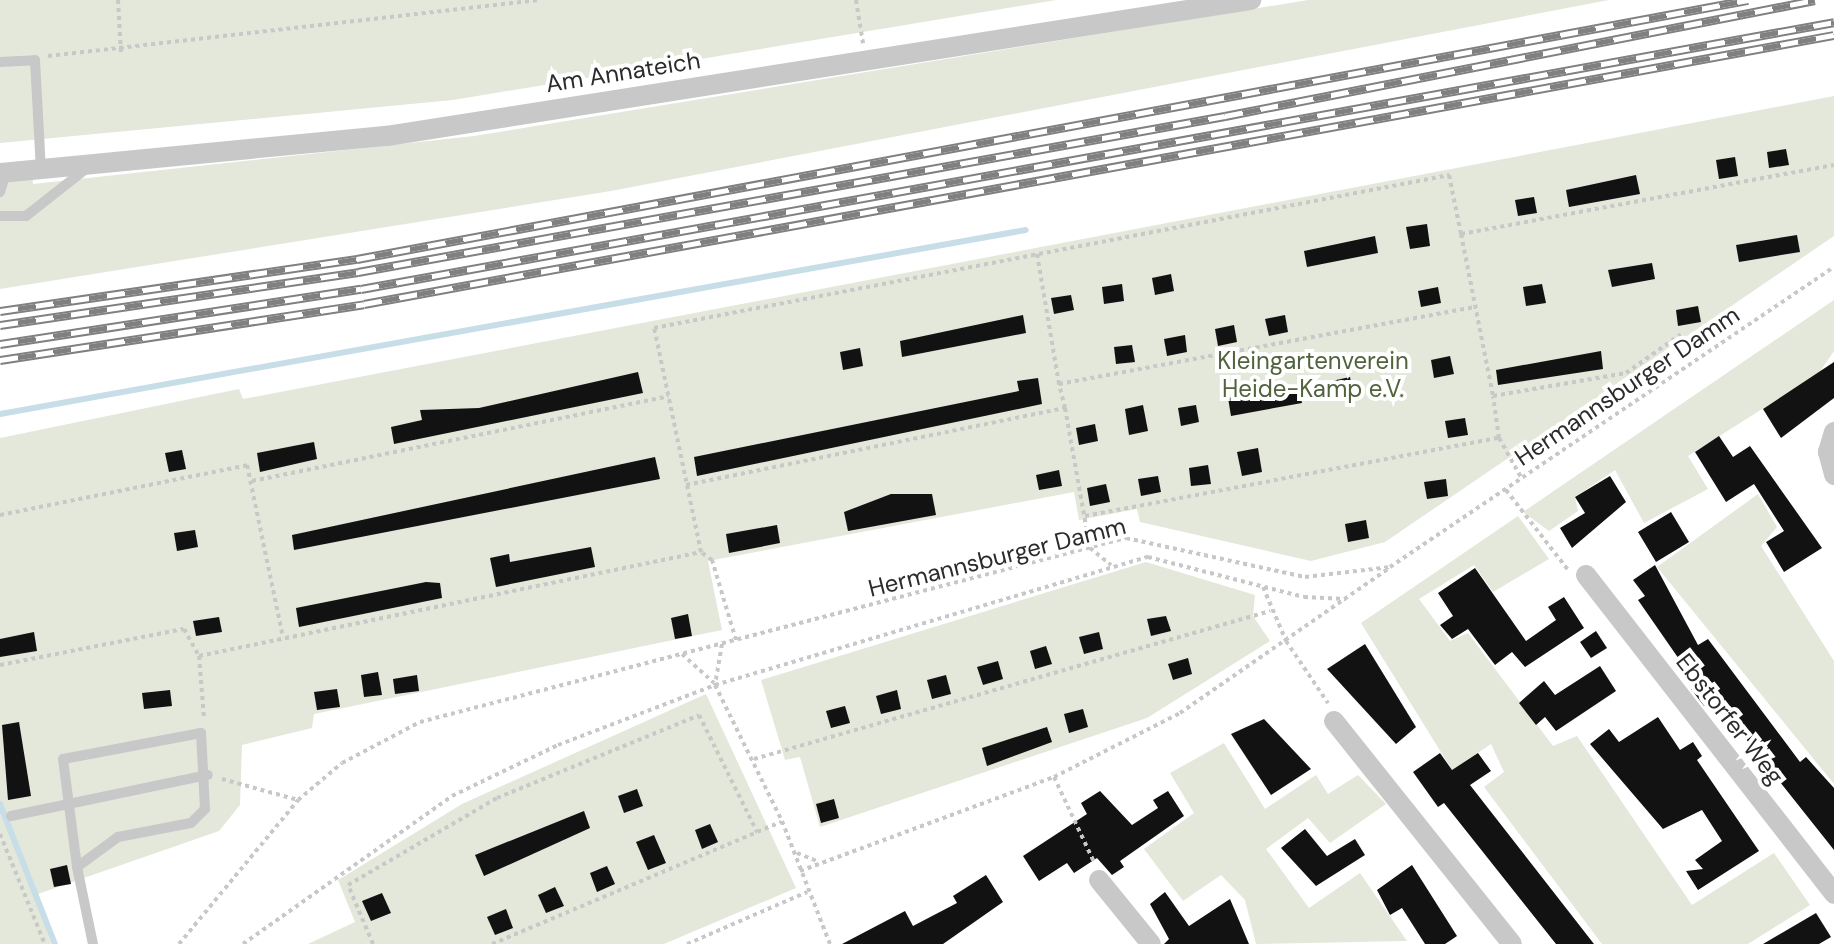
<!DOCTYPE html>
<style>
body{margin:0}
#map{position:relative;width:1834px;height:944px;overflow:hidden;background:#fff;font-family:"DM Sans",sans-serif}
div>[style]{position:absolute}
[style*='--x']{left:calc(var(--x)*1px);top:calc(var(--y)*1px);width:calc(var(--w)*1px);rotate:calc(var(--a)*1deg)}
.green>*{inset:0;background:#e3e8da}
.stream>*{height:6px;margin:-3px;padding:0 3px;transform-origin:3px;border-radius:3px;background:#c7dde7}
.building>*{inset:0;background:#121212}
.path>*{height:4px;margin-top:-2px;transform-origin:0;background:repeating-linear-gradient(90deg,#c8c8c8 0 4px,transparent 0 8px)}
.service>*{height:10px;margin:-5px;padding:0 5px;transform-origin:5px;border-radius:5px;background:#c8c8c8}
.minor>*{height:20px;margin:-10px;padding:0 10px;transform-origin:10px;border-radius:10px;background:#c8c8c8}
.rail>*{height:9px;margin-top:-4.5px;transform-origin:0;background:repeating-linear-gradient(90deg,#fff 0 18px,#808080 0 36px);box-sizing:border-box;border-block:2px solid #808080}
span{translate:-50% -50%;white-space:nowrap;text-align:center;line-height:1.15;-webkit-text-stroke:8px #fff;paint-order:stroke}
.street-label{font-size:24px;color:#2b2b2b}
.park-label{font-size:24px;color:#51633d}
</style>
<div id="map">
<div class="green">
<div style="clip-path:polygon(0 0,1056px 0,453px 100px,0 143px)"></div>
<div style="clip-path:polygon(1308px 0,1609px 0,611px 191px,0 289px,0 169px,32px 168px,33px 184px,474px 136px)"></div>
<div style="clip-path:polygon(1834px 96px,1834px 236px,1385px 542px,1311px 561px,1140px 522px,1137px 509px,1079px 520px,1074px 492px,708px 561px,722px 630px,314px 714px,312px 728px,242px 745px,240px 805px,219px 831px,35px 895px,51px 944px,0 944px,0 438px,239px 389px,243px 399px)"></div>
<div style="clip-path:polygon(1834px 300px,1834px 351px,1819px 373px,1688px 456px,1708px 489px,1644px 523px,1615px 470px,1575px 497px,1578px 511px,1549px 531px,1523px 512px)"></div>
<div style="clip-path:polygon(1758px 494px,1777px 527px,1761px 546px,1834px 661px,1834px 784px,1657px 567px)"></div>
<div style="clip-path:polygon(1518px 516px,1549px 559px,1493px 592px,1474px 565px,1419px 599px,1450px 641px,1468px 633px,1553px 746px,1577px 736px,1692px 905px,1774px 853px,1810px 905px,1748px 944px,1602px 944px,1484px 787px,1504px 772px,1491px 744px,1452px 770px,1361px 623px)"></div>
<div style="clip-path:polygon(1146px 562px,1255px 595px,1253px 616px,1270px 641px,1147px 718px,820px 827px,800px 757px,785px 760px,761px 680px)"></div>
<div style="clip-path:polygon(706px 694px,796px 888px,664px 944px,308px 944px,355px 922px,338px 880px,462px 804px)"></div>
<div style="clip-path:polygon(1224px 743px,1265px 809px,1316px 775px,1328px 794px,1358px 775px,1386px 804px,1330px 843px,1308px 818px,1266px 849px,1309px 908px,1360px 873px,1407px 941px,1256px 944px,1245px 900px,1221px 875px,1183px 901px,1144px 849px,1194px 813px,1170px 773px)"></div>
</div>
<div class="stream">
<div style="--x:0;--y:414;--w:1042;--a:-10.17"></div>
<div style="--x:0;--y:804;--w:150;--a:68.6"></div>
</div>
<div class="building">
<div style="clip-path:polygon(1786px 149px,1789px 165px,1769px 168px,1767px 152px)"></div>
<div style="clip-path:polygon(1735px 157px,1738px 176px,1719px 179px,1716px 160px)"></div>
<div style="clip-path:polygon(1636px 175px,1640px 194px,1569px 207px,1566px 190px)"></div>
<div style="clip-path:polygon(1534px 197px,1537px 213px,1518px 216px,1515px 200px)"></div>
<div style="clip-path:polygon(1427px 224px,1430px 246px,1410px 249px,1406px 227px)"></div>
<div style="clip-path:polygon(1797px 235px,1800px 252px,1739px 262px,1736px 245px)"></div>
<div style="clip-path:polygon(1375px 236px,1378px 253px,1307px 267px,1304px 251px)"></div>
<div style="clip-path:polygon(1652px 263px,1655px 279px,1612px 287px,1608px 270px)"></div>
<div style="clip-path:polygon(1171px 274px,1174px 291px,1155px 295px,1152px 278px)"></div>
<div style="clip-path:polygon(1122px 284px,1124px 301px,1104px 304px,1102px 287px)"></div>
<div style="clip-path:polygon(1542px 284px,1546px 303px,1526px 306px,1523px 287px)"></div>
<div style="clip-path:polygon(1438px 287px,1441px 303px,1421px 307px,1418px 291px)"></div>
<div style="clip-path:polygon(1071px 295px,1074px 310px,1054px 314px,1051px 298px)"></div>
<div style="clip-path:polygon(1698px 306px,1701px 322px,1678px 326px,1676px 310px)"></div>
<div style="clip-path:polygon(1023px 315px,1026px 333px,902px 357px,900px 341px)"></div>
<div style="clip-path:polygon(1285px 315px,1288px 332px,1269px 336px,1265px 319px)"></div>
<div style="clip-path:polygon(1234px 325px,1237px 342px,1218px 346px,1215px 329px)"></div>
<div style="clip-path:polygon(1185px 335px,1187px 352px,1167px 356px,1164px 339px)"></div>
<div style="clip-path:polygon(1132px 345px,1135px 362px,1116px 364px,1114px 347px)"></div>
<div style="clip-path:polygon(860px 348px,863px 366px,843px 370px,840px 352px)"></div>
<div style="clip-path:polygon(1601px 351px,1603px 369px,1498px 385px,1496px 370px)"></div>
<div style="clip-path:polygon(1450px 356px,1454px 374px,1434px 378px,1431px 360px)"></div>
<div style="clip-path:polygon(1834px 362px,1834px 398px,1781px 438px,1763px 409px)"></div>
<div style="clip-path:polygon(638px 372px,643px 393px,394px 444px,391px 427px,422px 420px,420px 410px,479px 408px)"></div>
<div style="clip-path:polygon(1350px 377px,1353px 394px,1329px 398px,1327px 382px)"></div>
<div style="clip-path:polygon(1038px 378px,1042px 404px,697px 476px,694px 457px,1019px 391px,1017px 381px)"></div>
<div style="clip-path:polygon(1299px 386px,1302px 403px,1231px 416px,1228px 398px)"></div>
<div style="clip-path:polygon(1143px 405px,1148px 431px,1129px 435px,1125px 409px)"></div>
<div style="clip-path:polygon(1196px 405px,1199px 422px,1181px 426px,1178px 408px)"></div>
<div style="clip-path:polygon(1465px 418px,1468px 435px,1448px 438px,1445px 421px)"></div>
<div style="clip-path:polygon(1095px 424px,1098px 441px,1079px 445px,1076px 428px)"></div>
<div style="clip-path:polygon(1719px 436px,1733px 457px,1750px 446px,1822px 548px,1784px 572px,1766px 542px,1784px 531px,1754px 484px,1726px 502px,1695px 452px)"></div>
<div style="clip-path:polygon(314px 442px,317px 459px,260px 472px,257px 453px)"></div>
<div style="clip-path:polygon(1258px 448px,1262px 472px,1242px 476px,1237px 452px)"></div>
<div style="clip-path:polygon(182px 450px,186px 469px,169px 472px,165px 453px)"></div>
<div style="clip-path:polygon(655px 457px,660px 479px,294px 550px,292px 535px)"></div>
<div style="clip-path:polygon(1208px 465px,1211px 484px,1191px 486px,1189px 468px)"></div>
<div style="clip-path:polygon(1059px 470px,1062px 486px,1039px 490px,1036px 475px)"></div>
<div style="clip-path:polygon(1158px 476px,1161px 492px,1141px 496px,1138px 479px)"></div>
<div style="clip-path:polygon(1610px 476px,1626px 502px,1572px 548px,1560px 528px,1585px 513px,1575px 497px)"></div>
<div style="clip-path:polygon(1446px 479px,1448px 496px,1427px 499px,1424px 482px)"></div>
<div style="clip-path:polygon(1106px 484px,1110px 502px,1090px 506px,1087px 488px)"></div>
<div style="clip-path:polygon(891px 494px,932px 494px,936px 515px,848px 531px,844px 512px)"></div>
<div style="clip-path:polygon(1671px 512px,1689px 542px,1656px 562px,1638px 532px)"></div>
<div style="clip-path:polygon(1366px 520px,1369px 538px,1348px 542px,1345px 524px)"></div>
<div style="clip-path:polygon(777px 525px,780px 543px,729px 553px,726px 534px)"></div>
<div style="clip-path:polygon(195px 530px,198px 547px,177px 551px,174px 533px)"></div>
<div style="clip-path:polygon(591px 547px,595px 567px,496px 587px,490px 558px,509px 554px,510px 562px)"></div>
<div style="clip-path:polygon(1655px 565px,1698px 645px,1708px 639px,1800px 762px,1806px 757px,1834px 788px,1834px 850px,1715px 700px,1704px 706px,1691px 689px,1697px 685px,1638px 600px,1645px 596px,1633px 580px)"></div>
<div style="clip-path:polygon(1475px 568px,1526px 641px,1556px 620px,1548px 607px,1564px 597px,1584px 628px,1525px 667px,1512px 652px,1495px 665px,1468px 629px,1452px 639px,1440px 625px,1453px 616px,1438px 593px)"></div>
<div style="clip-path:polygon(426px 582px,440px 583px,442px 598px,299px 627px,296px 608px)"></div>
<div style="clip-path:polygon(688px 614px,692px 636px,675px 639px,671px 618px)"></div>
<div style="clip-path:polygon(1166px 616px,1171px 631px,1151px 636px,1147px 619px)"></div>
<div style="clip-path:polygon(219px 617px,222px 632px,196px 636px,193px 621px)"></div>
<div style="clip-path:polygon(1596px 631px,1607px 648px,1591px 658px,1580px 642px)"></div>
<div style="clip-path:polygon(34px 632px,37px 651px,0 657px,0 639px)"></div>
<div style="clip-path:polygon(1099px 632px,1103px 649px,1084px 654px,1079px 637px)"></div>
<div style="clip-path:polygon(1365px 644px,1416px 727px,1396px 744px,1327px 669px)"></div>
<div style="clip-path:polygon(1046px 646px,1052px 664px,1035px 669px,1030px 651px)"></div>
<div style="clip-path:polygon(1188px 658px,1192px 674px,1173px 680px,1168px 664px)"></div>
<div style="clip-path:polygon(998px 661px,1003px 679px,983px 685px,977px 667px)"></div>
<div style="clip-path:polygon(1600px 666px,1616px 691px,1556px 731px,1545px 717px,1536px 725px,1519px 703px,1544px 681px,1555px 695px)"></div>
<div style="clip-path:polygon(378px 672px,382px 695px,364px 697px,361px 675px)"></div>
<div style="clip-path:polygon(417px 675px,419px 691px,395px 694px,393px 679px)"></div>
<div style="clip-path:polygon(946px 675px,951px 694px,932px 699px,927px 680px)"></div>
<div style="clip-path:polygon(337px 689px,340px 707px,317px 710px,314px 692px)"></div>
<div style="clip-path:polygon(170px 690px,172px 706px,144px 709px,142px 693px)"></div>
<div style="clip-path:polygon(897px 690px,901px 709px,881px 714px,876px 696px)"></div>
<div style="clip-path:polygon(845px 706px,850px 723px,831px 728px,826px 711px)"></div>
<div style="clip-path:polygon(1083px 709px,1088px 727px,1069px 733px,1064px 714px)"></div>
<div style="clip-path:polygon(1658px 717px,1680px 750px,1693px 742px,1702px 756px,1697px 760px,1759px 851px,1698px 890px,1686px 871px,1703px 869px,1695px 860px,1722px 841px,1702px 810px,1663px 829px,1590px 744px,1609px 729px,1619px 742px)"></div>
<div style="clip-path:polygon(1264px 719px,1311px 769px,1271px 795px,1231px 734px)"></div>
<div style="clip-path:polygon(19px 722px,31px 796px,8px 800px,2px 725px)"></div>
<div style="clip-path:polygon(1047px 727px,1052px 742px,987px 766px,982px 748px)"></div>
<div style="clip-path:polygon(1440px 753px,1452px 770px,1478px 753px,1491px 771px,1470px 785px,1594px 944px,1556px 944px,1444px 803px,1438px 807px,1413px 772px)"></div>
<div style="clip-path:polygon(637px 789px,643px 806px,624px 813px,618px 796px)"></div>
<div style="clip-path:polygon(1100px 791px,1132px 825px,1158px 808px,1153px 800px,1168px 791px,1184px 816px,1120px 861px,1124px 867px,1112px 875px,1097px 858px,1074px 873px,1067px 863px,1039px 881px,1023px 856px,1087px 814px,1081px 803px)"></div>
<div style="clip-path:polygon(834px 799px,839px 818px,821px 823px,816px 804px)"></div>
<div style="clip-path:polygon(584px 811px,590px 828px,484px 876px,475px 855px)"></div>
<div style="clip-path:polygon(710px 824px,718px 842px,702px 849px,695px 830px)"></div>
<div style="clip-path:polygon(1305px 829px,1327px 856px,1355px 839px,1365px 855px,1316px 886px,1281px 848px)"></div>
<div style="clip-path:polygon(654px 835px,666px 863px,648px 870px,636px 842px)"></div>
<div style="clip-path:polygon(67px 865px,71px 884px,54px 887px,50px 869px)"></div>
<div style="clip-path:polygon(1412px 865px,1457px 936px,1445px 944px,1425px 944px,1402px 908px,1390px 915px,1377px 890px)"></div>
<div style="clip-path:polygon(607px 866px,615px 884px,597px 892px,590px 873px)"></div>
<div style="clip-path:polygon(986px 875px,1003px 902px,943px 944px,842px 944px,905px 911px,913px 926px,957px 903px,953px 896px)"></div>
<div style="clip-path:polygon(555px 887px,564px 906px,546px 913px,538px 895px)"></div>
<div style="clip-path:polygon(1165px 892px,1189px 926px,1230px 899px,1249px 944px,1164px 944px,1169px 939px,1150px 904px)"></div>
<div style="clip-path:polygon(382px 893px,391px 913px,371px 921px,362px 901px)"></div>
<div style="clip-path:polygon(506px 909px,513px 928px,495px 935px,487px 917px)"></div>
<div style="clip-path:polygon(1816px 913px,1831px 937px,1819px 944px,1763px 944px)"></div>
</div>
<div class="path">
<div style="--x:118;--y:0;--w:53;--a:86.8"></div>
<div style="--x:856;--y:0;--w:44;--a:80.8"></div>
<div style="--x:48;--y:56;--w:494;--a:-6.5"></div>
<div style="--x:1461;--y:234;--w:165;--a:78.8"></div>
<div style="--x:1037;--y:254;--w:132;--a:80.4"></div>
<div style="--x:1065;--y:408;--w:142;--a:79.9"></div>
<div style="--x:1090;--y:548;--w:27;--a:39"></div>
<div style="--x:1499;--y:438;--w:47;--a:60.7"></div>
<div style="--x:252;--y:481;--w:425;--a:-11.5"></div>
<div style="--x:686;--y:485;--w:387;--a:-11.5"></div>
<div style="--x:1065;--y:408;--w:25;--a:-104"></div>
<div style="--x:1059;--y:384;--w:423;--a:-10.5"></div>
<div style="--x:1506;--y:490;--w:101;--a:52.2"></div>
<div style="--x:0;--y:515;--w:252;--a:-11.4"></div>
<div style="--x:247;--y:465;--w:176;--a:78.2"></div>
<div style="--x:1085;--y:516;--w:421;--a:-10.7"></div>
<div style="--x:1499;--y:438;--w:42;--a:-98.1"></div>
<div style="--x:1493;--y:396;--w:135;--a:-9.8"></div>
<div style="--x:1626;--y:373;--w:67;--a:-35.3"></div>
<div style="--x:1263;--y:587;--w:59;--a:66.9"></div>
<div style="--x:1286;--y:641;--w:75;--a:55.9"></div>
<div style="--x:736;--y:640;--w:84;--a:-106.7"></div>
<div style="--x:712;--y:560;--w:14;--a:-144"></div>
<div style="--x:701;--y:552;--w:229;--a:-101.8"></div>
<div style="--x:654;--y:328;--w:810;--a:-10.89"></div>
<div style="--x:1449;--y:175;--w:60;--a:78.5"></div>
<div style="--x:1461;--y:234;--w:379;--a:-10.5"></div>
<div style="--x:722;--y:644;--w:42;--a:99.7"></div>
<div style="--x:715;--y:685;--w:152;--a:63.8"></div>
<div style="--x:782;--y:821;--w:132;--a:68.7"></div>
<div style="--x:682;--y:654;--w:43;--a:42.2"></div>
<div style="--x:199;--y:656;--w:513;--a:-11.7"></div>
<div style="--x:0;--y:665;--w:187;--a:-11.1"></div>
<div style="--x:184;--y:629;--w:31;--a:61"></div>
<div style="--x:199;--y:656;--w:62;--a:85.4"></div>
<div style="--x:754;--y:759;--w:537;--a:-16"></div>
<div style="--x:1054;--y:777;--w:94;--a:64.8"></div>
<div style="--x:222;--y:779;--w:79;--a:15.4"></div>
<div style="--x:0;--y:834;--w:119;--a:67.8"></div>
<div style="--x:797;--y:853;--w:22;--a:22"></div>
<div style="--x:800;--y:871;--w:271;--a:-20.3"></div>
<div style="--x:1054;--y:777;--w:141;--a:-26.9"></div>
<div style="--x:1180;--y:713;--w:253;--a:-34.7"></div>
<div style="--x:179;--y:944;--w:187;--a:-50.4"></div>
<div style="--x:298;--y:800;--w:57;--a:-40.1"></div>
<div style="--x:342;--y:763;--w:88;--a:-27.7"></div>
<div style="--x:420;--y:722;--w:730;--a:-14.61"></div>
<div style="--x:1126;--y:538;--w:183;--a:12.3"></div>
<div style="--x:1305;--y:577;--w:86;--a:-6.7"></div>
<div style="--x:1390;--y:567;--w:536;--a:-34.05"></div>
<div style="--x:243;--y:944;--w:256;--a:-35.3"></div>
<div style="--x:452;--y:796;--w:118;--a:-25.7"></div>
<div style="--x:558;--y:745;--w:168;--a:-20.9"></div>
<div style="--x:715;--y:685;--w:452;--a:-16.5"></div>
<div style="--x:1148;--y:557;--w:161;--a:14.4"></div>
<div style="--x:1304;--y:597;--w:42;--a:2.7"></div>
<div style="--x:373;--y:944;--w:64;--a:-113"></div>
<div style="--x:348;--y:885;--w:173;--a:-30.3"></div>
<div style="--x:497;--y:798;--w:218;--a:-22.3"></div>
<div style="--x:699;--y:715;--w:131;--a:63.6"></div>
<div style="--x:492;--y:944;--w:314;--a:-22.9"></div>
<div style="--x:687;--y:944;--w:131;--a:-23.4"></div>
</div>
<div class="service">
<div style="--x:0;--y:62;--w:35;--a:-3"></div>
<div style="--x:35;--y:60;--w:110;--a:86.9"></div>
<div style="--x:0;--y:192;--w:21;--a:-73"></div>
<div style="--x:0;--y:216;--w:26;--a:0"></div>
<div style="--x:26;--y:216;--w:78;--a:-38.2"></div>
<div style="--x:11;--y:816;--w:201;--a:-11.8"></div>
<div style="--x:77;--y:867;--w:51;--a:-36.2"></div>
<div style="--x:118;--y:837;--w:74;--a:-10.9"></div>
<div style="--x:191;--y:823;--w:20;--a:-45"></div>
<div style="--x:205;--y:809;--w:76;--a:-93"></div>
<div style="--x:201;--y:733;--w:140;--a:169.3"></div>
<div style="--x:63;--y:759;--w:109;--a:82.6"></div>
<div style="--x:77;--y:867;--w:79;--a:78.3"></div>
</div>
<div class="minor">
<div style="--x:0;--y:173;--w:389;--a:-5.5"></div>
<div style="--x:387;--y:136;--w:875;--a:-8.95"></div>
<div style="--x:1834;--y:432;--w:21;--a:107"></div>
<div style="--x:1828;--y:452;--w:24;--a:75"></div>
<div style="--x:1586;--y:575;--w:404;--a:52.1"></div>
<div style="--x:1334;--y:721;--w:285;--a:51.4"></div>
<div style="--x:1099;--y:880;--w:82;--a:50.9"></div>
</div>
<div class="rail">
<div style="--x:0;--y:311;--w:361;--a:-8.3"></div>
<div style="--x:357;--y:259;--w:1415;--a:-10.55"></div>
<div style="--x:0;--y:325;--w:362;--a:-8.4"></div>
<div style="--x:358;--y:272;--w:881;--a:-10.2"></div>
<div style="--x:1225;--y:116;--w:601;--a:-11.12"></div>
<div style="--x:0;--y:344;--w:365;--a:-8.7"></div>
<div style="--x:361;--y:289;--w:1497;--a:-10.27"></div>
<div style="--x:0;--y:360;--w:368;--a:-8.7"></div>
<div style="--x:364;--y:304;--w:1494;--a:-10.37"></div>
</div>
<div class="street-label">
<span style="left:623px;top:72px;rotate:-9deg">Am Annateich</span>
<span style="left:1627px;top:386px;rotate:-34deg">Hermannsburger Damm</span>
<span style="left:997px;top:557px;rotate:-14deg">Hermannsburger Damm</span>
<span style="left:1730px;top:719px;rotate:52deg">Ebstorfer Weg</span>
</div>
<div class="park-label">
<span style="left:1313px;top:375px">Kleingartenverein<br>Heide-Kamp e.V.</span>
</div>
</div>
